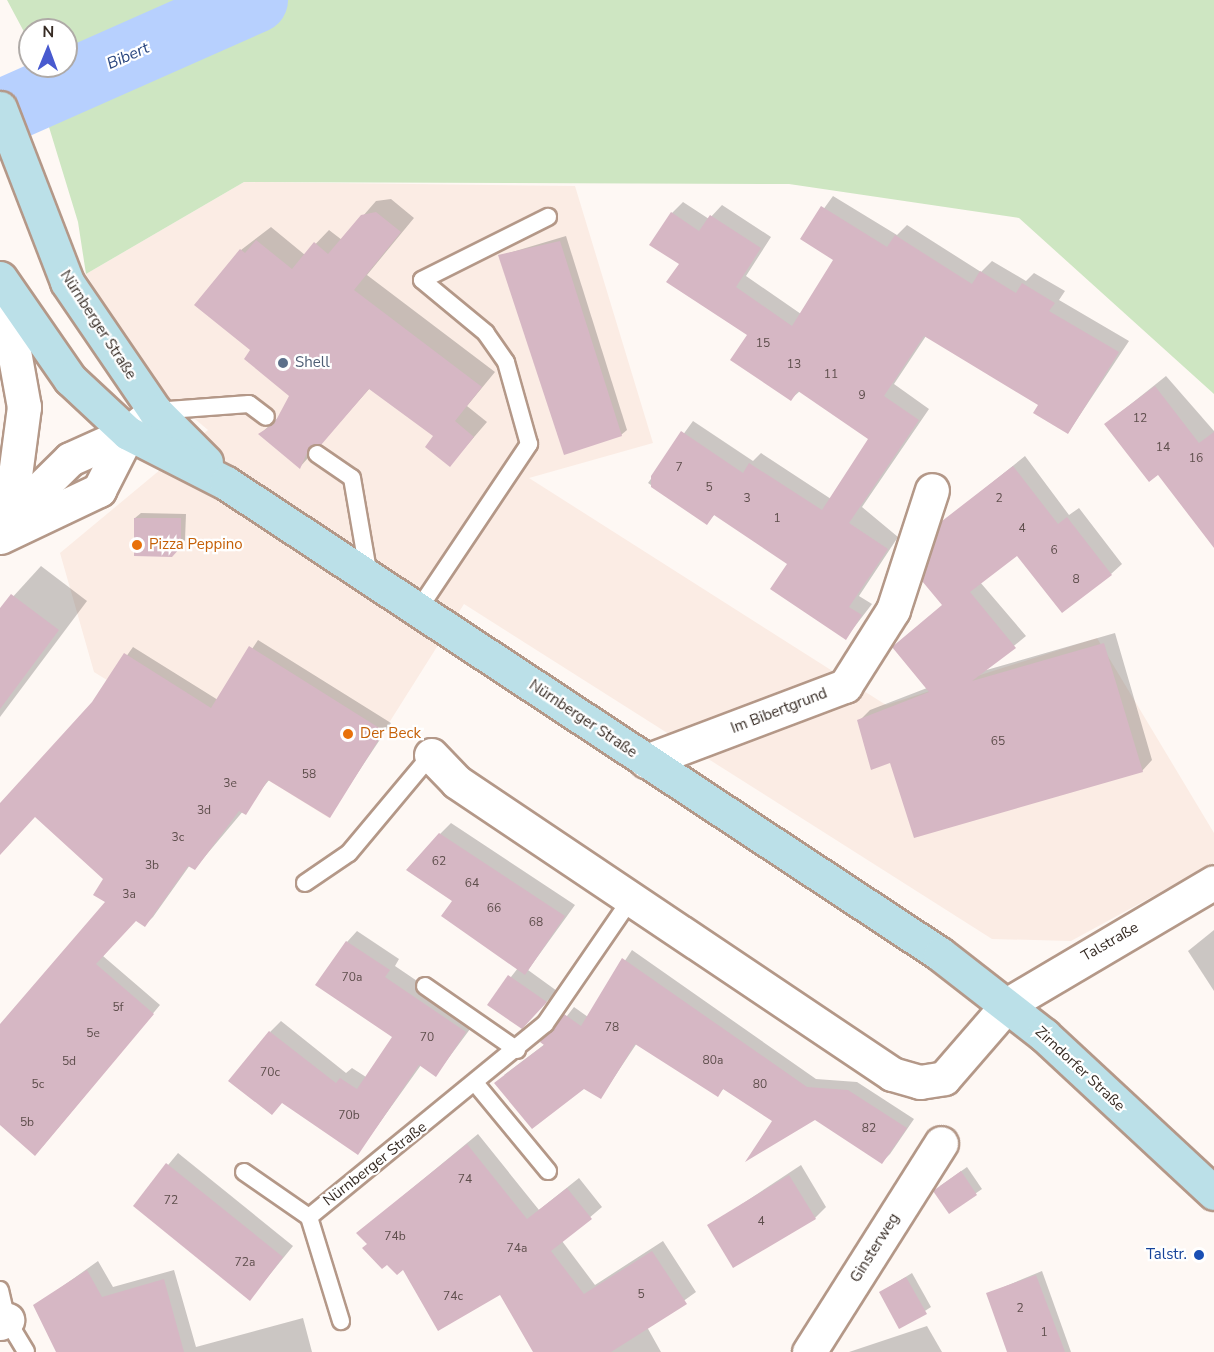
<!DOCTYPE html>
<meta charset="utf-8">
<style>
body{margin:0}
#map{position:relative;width:1214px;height:1352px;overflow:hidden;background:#fef8f4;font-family:"Nunito Sans",sans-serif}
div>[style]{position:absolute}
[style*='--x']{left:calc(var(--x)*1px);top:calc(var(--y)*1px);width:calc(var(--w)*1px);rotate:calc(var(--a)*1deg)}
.built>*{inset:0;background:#fbece4}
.green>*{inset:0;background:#cee6c2}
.shadow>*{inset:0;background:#0003}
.river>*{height:66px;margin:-33px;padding:0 33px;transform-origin:33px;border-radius:33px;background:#b7d0fe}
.building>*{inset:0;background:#d6b7c4}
.roads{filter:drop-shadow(2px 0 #b49888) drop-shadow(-2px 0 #b49888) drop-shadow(0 2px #b49888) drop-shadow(0 -2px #b49888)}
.service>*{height:16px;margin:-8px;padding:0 8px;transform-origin:8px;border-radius:8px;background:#fff}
.minor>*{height:33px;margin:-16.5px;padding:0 16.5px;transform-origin:16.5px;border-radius:16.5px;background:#fff}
.tertiary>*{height:33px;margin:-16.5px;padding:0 16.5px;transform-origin:16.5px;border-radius:16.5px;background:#fff}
.secondary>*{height:33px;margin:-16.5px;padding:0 16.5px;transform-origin:16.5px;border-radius:16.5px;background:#bbe0e8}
.dots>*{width:16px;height:16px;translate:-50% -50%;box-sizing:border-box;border:3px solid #fff;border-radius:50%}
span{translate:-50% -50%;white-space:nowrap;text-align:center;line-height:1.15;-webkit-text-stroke:4.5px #fff;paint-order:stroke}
.number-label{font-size:12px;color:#5e4e4c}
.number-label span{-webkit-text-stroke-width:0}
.street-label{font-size:15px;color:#362b24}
.service-label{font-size:15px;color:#4e5e75}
.left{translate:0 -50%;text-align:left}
.food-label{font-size:15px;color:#c56008}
.transit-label{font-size:15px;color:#164399}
.right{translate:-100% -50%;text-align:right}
.water-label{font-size:16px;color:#2c4880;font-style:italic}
.north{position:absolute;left:18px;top:18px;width:60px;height:60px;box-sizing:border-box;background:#fff;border:2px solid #afaaa7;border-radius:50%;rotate:1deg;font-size:16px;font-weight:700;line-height:24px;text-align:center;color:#362b24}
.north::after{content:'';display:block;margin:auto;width:21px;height:27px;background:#485acf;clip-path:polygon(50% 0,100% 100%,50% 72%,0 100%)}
</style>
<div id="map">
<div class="built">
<div style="clip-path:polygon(244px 182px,575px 186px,653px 443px,529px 478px,886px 705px,1097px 638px,1214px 833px,1214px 863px,1071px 941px,992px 939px,464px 604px,329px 818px,94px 672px,60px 553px,208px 430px,151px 382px,86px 274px)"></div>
</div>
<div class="green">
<div style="clip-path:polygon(7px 0,1214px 0,1214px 394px,1019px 218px,789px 184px,244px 182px,86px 274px,78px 222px,34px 78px,42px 66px,66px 66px,66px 30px,30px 30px,30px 43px)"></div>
</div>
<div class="shadow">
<div style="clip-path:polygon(833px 196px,897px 235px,907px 225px,981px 272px,992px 261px,1026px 281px,1034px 273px,1065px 291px,1059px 300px,1129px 341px,1068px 433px,1040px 404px,926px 336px,894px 384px,929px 409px,862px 507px,898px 537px,859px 596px,872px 604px,846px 638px,789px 564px,715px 514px,707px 523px,648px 483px,693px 421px,753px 461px,761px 453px,831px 499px,870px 439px,800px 391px,791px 399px,749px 335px,681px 263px,672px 213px,683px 202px,709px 219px,722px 205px,771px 237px,746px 276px,801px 314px,835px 259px,802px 239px)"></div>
<div style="clip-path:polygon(391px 199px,414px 218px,367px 275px,495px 372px,467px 406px,487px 422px,450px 465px,436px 436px,370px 388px,300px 467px,260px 434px,279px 417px,291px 396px,253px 350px,241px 250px,271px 227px,305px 255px,329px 230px,342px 240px,376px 201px)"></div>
<div style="clip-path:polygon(566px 236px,627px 430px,621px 435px,499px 256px)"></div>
<div style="clip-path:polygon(1166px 376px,1214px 431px,1214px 523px,1106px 424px)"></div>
<div style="clip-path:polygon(1025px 456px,1069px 515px,1079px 508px,1122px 564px,1111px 574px,1017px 554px,980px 582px,1026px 636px,983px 671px,1115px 633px,1152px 760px,1142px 771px,891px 761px,859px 721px,870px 710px,927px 688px,944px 604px,943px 522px)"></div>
<div style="clip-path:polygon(141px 513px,186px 514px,185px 540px,177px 550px,135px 518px)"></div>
<div style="clip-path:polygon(41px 566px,87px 601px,0 717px,0 611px)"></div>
<div style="clip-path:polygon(258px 640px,391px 723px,329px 816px,270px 779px,202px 860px,195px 868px,190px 865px,153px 917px,145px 925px,136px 919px,103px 956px,160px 1005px,43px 1146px,0 1123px,0 1028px,107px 902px,105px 879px,35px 815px,0 826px,0 805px,93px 703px,133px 647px,218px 700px)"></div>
<div style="clip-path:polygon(451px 823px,575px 905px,528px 970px,557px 991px,533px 1016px,489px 1005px,518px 968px,454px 900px,440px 834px)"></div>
<div style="clip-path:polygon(1214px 930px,1214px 991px,1188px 951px)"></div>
<div style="clip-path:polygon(357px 931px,399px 959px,395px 966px,476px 1021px,436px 1075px,421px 1065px,358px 1153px,270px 1032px,281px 1021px,346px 1073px,352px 1068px,366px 1077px,394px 1037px,347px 942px)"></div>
<div style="clip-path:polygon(632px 950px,816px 1079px,857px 1082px,914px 1119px,890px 1154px,882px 1162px,815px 1118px,774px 1120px,724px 1088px,718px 1095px,637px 1043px,601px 1097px,584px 1087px,504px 1075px,545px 1044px,574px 1007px,588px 1017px)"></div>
<div style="clip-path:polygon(478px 1134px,539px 1210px,579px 1178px,602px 1207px,562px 1241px,595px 1285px,663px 1241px,696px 1292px,647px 1327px,661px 1352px,535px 1352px,501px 1293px,403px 1268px,358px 1233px)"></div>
<div style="clip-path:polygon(178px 1153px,293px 1246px,250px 1299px,135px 1205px)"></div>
<div style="clip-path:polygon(801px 1165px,826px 1207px,815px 1218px,709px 1226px)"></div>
<div style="clip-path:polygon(967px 1167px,982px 1189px,949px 1212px,940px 1186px)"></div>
<div style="clip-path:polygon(98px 1261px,113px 1287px,174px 1270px,196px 1347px,303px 1318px,312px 1352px,77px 1352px,35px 1306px)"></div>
<div style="clip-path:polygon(1042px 1271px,1071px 1352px,1009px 1352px,987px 1294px)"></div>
<div style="clip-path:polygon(912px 1273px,931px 1307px,900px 1327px,881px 1292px)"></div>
<div style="clip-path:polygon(927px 1326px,942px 1352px,849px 1352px)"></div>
</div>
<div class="river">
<div style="--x:0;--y:113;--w:279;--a:-23.9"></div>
</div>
<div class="building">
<div style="clip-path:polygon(821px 206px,887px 247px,895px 235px,972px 284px,980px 271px,1016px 293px,1022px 283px,1055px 303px,1049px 311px,1119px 352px,1068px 434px,1033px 413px,1038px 405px,924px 336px,884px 396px,919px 420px,849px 523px,888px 549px,849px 607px,862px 615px,846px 640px,770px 589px,787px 564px,714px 515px,707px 525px,651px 487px,651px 476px,681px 431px,743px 473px,749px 463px,822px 510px,868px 439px,798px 391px,791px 401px,730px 360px,747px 335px,666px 282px,679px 264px,649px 245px,671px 212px,699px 231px,710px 215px,761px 248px,736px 287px,792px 326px,833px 260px,800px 239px)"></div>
<div style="clip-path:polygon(376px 212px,401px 232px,354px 290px,482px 387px,455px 421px,474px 437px,450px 467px,425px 447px,433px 436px,369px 389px,321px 445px,309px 448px,300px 469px,258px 434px,274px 424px,289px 396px,244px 359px,250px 350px,194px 305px,240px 249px,245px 253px,256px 240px,292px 269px,314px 242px,328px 254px,361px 215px)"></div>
<div style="clip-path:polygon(560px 241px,622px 436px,564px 455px,498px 255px)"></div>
<div style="clip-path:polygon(1155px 386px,1199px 443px,1214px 432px,1214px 548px,1158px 475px,1149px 482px,1104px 424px)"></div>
<div style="clip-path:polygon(1013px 466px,1058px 524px,1067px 517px,1112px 575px,1062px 613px,1017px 556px,970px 592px,1016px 648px,972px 681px,1104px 643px,1143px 772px,914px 838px,890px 763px,871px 770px,857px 720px,929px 692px,892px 647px,942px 605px,922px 581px,942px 521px)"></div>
<div style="clip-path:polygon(134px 518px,181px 518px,181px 547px,172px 557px,134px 556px)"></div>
<div style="clip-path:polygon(11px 594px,59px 630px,0 709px,0 608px)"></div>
<div style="clip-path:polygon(249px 646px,384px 731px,330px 818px,268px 780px,246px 815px,239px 811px,195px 870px,188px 866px,145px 927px,136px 921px,96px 964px,154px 1014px,35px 1156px,0 1125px,0 1024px,105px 902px,93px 895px,103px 879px,35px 817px,0 855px,0 803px,92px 702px,124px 653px,211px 708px)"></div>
<div style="clip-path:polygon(439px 833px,565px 916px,525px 975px,441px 916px,452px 901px,406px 870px)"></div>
<div style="clip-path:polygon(346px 941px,390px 970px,385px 977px,466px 1032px,436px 1077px,419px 1065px,358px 1155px,282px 1103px,272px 1115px,228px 1081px,269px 1031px,336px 1083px,340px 1078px,357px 1089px,392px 1037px,315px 985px)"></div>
<div style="clip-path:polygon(622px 958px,807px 1087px,848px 1090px,907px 1128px,882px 1164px,815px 1120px,745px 1162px,772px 1121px,723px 1089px,718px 1097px,635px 1044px,601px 1099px,584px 1089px,532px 1129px,494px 1083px,544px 1045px,540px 1042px,564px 1014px,581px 1026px)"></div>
<div style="clip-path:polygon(508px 975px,547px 1002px,522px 1029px,487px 1005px)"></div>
<div style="clip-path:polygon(467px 1144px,527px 1219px,567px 1188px,592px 1219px,551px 1251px,584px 1294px,652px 1251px,687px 1304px,611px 1352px,533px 1352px,500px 1295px,438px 1331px,403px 1270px,397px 1275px,387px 1265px,382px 1269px,362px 1248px,367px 1244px,356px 1233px)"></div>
<div style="clip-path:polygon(166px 1163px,283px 1257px,250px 1301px,133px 1206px)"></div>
<div style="clip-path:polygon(961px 1171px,977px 1195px,949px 1214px,933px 1191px)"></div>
<div style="clip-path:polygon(789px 1175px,816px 1219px,733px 1268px,707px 1225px)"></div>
<div style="clip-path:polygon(87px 1270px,102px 1297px,164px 1279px,184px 1352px,56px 1352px,33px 1305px)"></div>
<div style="clip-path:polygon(1036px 1275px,1065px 1352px,1007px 1352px,986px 1293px)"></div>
<div style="clip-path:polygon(906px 1277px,927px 1314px,899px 1329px,879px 1292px)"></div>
</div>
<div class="roads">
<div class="service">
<div style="--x:155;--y:411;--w:94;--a:-4.3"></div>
<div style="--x:249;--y:404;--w:21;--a:37"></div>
<div style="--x:317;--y:454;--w:42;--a:34.4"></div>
<div style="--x:352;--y:478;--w:99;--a:80.2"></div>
<div style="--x:418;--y:610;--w:200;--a:-56.2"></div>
<div style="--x:529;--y:444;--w:85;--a:-105.7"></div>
<div style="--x:506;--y:362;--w:35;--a:-125"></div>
<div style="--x:486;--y:333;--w:83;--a:-140.4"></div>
<div style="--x:422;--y:280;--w:141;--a:-26.6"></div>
<div style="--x:305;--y:883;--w:53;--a:-34.3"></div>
<div style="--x:349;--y:853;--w:128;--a:-50.1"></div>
<div style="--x:425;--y:986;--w:112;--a:34.8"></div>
<div style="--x:476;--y:1084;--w:113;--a:50.4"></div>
<div style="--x:244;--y:1172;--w:79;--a:34.7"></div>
<div style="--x:309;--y:1217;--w:109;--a:72.9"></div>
<div style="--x:309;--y:1217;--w:305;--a:-39.3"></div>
<div style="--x:545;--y:1024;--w:152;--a:-55.5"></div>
<div style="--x:0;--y:1290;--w:31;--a:77"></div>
<div style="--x:7;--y:1320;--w:37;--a:59"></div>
</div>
<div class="minor">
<div style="--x:0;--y:508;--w:36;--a:-66"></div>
<div style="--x:15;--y:475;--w:69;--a:-82.5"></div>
<div style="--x:24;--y:407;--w:124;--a:-100.2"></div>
<div style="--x:431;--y:755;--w:37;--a:46"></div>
<div style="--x:457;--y:782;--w:524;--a:33.87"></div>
<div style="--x:892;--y:1074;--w:29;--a:16"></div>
<div style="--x:920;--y:1082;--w:24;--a:-9"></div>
<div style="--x:944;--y:1078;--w:98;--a:-49.1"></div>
<div style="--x:1008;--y:1004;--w:239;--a:-30.6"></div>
<div style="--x:646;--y:761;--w:213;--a:-20.7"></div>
<div style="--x:845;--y:686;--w:90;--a:-57.7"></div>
<div style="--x:893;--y:610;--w:126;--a:-72"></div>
<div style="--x:0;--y:1323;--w:8;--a:-23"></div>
<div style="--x:809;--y:1352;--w:247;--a:-57.7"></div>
</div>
<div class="tertiary">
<div style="--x:0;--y:528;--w:98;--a:-44.6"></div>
<div style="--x:70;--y:459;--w:64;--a:-24.1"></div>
<div style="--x:128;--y:433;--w:35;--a:-39"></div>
<div style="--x:0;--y:537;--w:110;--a:-25.4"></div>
<div style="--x:99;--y:490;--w:64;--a:-63"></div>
</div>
<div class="secondary">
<div style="--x:0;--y:108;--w:186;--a:68.9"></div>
<div style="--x:67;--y:282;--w:156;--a:55.7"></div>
<div style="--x:155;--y:411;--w:72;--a:45"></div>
<div style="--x:0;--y:278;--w:123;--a:55.3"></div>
<div style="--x:70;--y:379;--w:79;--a:43"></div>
<div style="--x:128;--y:433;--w:110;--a:27"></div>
<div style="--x:226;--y:483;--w:855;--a:33.41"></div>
<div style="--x:940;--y:954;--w:132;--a:37.9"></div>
<div style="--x:1044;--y:1035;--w:232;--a:42.9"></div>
</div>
</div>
<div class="dots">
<div style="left:283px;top:363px;background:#5c6f8a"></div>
<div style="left:137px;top:545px;background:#e8710a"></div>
<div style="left:348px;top:734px;background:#e8710a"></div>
<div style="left:1199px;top:1255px;background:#1a4fb4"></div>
</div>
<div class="number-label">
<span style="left:763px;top:344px">15</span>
<span style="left:794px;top:365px">13</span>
<span style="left:831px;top:375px">11</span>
<span style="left:862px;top:396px">9</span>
<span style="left:1140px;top:419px">12</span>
<span style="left:1163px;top:448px">14</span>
<span style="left:1196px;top:459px">16</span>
<span style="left:679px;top:468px">7</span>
<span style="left:709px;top:488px">5</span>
<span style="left:747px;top:499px">3</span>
<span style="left:999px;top:499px">2</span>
<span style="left:777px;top:519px">1</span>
<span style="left:1022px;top:529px">4</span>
<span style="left:1054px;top:551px">6</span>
<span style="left:1076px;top:580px">8</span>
<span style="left:998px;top:742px">65</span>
<span style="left:309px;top:775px">58</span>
<span style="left:230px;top:784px">3e</span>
<span style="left:204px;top:811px">3d</span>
<span style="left:178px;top:838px">3c</span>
<span style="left:439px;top:862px">62</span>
<span style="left:152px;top:866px">3b</span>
<span style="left:472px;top:884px">64</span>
<span style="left:129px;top:895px">3a</span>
<span style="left:494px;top:909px">66</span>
<span style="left:536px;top:923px">68</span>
<span style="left:352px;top:978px">70a</span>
<span style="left:118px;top:1008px">5f</span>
<span style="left:612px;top:1028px">78</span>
<span style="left:93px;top:1034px">5e</span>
<span style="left:427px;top:1038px">70</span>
<span style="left:713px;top:1061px">80a</span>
<span style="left:69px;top:1062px">5d</span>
<span style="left:270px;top:1073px">70c</span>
<span style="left:38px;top:1085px">5c</span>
<span style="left:760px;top:1085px">80</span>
<span style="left:349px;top:1116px">70b</span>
<span style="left:27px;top:1123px">5b</span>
<span style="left:869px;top:1129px">82</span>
<span style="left:465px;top:1180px">74</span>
<span style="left:171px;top:1201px">72</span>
<span style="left:761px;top:1222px">4</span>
<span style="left:395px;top:1237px">74b</span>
<span style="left:517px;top:1249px">74a</span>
<span style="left:245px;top:1263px">72a</span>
<span style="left:641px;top:1295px">5</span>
<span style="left:453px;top:1297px">74c</span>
<span style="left:1020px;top:1309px">2</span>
<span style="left:1044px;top:1333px">1</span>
</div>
<div class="street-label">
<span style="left:98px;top:325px;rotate:57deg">Nürnberger Straße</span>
<span style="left:779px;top:711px;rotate:-21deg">Im Bibertgrund</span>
<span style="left:583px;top:719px;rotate:34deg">Nürnberger Straße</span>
<span style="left:1110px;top:942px;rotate:-30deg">Talstraße</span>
<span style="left:1080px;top:1069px;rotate:43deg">Zirndorfer Straße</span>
<span style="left:375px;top:1164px;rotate:-38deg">Nürnberger Straße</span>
<span style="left:875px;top:1248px;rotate:-58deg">Ginsterweg</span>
</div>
<div class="service-label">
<span class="left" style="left:295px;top:363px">Shell</span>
</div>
<div class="food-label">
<span class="left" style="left:149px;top:545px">Pizza Peppino</span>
<span class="left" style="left:360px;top:734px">Der Beck</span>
</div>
<div class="transit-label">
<span class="right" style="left:1187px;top:1255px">Talstr.</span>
</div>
<div class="water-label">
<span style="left:128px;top:56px;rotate:-24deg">Bibert</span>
</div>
<div class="north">N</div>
</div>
